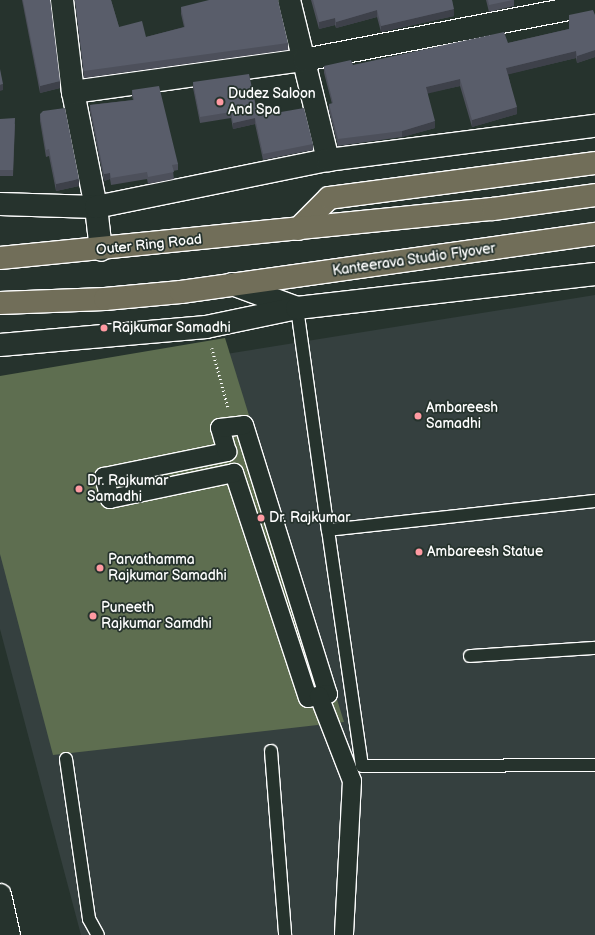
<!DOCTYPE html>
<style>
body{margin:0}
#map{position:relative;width:595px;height:935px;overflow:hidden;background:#26332d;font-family:"Balsamiq Sans",sans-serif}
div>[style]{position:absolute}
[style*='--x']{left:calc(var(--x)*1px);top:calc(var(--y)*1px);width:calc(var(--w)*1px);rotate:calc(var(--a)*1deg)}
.built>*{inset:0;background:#35403f}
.green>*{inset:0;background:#5e6e50}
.path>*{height:2.5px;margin-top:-1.25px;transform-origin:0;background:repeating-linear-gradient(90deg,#fff 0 1px,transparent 0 4px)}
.roads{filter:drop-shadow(1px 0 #fff) drop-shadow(-1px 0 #fff) drop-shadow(0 1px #fff) drop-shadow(0 -1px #fff)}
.service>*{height:12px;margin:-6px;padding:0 6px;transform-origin:6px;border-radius:6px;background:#26332d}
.pedestrian>*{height:18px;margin:-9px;padding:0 9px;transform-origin:9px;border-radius:9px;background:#26332d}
.minor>*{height:22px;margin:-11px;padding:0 11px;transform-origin:11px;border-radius:11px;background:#26332d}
.tertiary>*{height:22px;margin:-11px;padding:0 11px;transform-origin:11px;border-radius:11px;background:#26332d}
.trunk>*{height:22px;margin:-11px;padding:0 11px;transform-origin:11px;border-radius:11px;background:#716e59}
.wall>*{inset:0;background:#4d505b}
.shaded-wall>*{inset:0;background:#3e414a}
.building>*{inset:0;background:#595d6a}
.dots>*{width:11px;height:11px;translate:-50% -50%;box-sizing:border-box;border:2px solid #26332d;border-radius:50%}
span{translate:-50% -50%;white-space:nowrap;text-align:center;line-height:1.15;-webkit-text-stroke:3.5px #26332d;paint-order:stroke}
.poi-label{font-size:14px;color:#fff}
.left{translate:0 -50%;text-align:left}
.street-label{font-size:14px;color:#fff}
</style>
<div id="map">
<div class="built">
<div style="clip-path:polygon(595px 295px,595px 935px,81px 935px,0 629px,0 390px)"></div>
</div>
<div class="green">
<div style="clip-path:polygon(225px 338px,344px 722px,53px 755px,0 554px,0 376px)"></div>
</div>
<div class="path">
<div style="--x:212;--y:348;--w:61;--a:74.8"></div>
</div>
<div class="roads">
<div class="service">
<div style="--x:297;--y:308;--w:224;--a:82.1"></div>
<div style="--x:328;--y:530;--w:269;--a:-6.2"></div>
<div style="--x:328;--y:530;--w:238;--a:81.8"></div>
<div style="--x:362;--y:766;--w:233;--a:-0.2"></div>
<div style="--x:470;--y:656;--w:125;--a:-3.7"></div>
<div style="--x:271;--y:751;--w:185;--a:85.6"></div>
<div style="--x:66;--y:759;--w:162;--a:81.8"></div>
<div style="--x:89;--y:919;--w:18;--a:61"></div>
</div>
<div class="pedestrian">
<div style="--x:244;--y:425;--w:282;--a:72.7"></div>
<div style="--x:328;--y:694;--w:20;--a:169"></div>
<div style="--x:308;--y:698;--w:237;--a:-108.2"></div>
<div style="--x:234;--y:473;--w:127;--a:168.2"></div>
<div style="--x:110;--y:499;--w:23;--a:-105"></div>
<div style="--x:104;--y:477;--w:126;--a:-11.5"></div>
<div style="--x:227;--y:452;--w:25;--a:-106"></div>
<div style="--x:220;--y:428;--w:24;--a:-7"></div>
<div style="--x:319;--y:696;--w:91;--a:68.8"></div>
<div style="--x:352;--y:781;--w:154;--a:93"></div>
</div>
<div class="minor">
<div style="--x:62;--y:0;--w:93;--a:83.2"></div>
<div style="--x:73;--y:92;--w:117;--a:78.7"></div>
<div style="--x:96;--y:207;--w:43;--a:83.4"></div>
<div style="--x:289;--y:0;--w:165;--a:76.3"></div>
<div style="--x:73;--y:92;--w:233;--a:-7.9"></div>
<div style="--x:304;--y:60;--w:296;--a:-10.9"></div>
</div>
<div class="tertiary">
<div style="--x:0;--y:204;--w:96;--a:1.8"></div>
<div style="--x:96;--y:207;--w:237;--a:-11.5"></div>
<div style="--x:328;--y:160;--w:269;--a:-7.3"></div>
<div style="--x:232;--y:284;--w:69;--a:20.3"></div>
<div style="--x:0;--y:345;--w:207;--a:-5"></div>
<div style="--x:206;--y:327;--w:93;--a:-11.8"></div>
<div style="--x:297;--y:308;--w:300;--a:-6.5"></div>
<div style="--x:0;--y:895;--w:41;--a:77.3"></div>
</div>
<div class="trunk">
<div style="--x:298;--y:229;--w:44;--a:-45"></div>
<div style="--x:329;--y:198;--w:268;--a:-7.5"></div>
<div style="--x:0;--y:258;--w:495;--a:-5.7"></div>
<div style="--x:493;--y:209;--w:103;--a:-7.8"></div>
<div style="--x:0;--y:303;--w:105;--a:-2.2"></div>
<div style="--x:105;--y:299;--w:76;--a:-5.3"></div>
<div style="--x:181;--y:292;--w:418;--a:-8"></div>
</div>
</div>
<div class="wall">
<div style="clip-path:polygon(22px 0,50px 0,60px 88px,40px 93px)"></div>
<div style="clip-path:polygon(75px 0,111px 0,119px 27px,146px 37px,184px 27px,181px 14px,181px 7px,288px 43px,288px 50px,84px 78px)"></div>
<div style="clip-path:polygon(311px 0,452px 0,454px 16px,381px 32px,377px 17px,336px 28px,335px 25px,319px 29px)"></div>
<div style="clip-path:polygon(486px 0,514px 0,514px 6px,489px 12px)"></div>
<div style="clip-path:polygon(595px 15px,595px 57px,577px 63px,576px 58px,508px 74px,517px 114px,472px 127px,460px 86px,427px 93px,435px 128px,402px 137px,338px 146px,329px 111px,329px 104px,332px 104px,324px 73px,324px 66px,353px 65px,508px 43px,569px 29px)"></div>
<div style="clip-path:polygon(193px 82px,258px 116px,313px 144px,313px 150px,263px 160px,255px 124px,233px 129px,231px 118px,200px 123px,193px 88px)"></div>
<div style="clip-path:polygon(132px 90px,178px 164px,178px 170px,173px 171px,174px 179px,148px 184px,147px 179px,111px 185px,110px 179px,104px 181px,90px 112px,90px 105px,133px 100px,132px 96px)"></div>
<div style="clip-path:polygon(40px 114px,79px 186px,56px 191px,49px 156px,46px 157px,40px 121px)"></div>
<div style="clip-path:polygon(0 119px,15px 124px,13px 176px,0 176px)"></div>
</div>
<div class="shaded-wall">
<div style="clip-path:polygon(454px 9px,454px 16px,381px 32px,381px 26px)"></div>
<div style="clip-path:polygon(377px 10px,377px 17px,336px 28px,336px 22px)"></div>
<div style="clip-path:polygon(335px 18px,335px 25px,319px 29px,319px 22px)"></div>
<div style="clip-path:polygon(595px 50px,595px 57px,577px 63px,577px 56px)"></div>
<div style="clip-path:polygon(576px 51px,576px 58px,506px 75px,506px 68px)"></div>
<div style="clip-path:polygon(460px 79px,460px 86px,426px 94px,426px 87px)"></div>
<div style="clip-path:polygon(60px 81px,60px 88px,40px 93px,40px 86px)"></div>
<div style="clip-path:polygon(3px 84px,3px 90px,0 91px,0 85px)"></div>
<div style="clip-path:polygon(517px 107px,517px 114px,472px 127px,472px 120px)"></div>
<div style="clip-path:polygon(255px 118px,255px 124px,233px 129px,233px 123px)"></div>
<div style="clip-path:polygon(435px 121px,435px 128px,402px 137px,402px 131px)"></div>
<div style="clip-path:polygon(110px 173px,110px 179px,104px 181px,104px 174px)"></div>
<div style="clip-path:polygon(79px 179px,79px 186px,56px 191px,56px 184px)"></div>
</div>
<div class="building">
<div style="clip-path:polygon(23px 0,50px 0,60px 81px,40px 86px)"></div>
<div style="clip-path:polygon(75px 0,111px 0,119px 27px,142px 21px,146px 37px,185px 27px,181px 7px,209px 0,278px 0,288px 43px,84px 71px)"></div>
<div style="clip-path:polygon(313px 0,452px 0,454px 9px,381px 26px,377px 10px,336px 22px,335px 18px,319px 22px)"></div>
<div style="clip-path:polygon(488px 0,513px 0,489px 5px)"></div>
<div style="clip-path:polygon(593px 10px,595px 15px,595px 50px,577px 56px,576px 51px,506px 68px,517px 107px,472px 120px,460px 79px,426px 87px,435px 121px,402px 131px,338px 139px,329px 104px,333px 103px,324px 66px,351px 60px,353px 65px,504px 32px,508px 43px,569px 29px,569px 15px)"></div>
<div style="clip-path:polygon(0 69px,3px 84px,0 85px)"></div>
<div style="clip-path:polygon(249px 74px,258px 116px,304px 108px,313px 144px,263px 154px,255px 118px,233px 123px,231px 112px,200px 117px,193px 82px)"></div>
<div style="clip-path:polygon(159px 86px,178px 164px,172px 165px,174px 172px,148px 177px,147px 172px,111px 178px,110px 173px,104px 174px,90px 105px,134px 100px,132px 90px)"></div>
<div style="clip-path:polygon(65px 108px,79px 179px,56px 184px,49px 149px,46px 150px,40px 114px,43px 111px)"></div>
<div style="clip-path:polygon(15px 118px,13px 170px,0 170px,0 119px)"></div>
</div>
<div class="dots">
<div style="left:220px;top:102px;background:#ff9aa2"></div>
<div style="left:104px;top:328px;background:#ff9aa2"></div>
<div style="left:418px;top:416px;background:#ff9aa2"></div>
<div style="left:79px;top:489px;background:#ff9aa2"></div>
<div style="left:261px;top:518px;background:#ff9aa2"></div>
<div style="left:419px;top:552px;background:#ff9aa2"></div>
<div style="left:100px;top:568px;background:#ff9aa2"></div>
<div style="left:93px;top:616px;background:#ff9aa2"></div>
</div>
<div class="poi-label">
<span class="left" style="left:228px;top:102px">Dudez Saloon<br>And Spa</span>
<span class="left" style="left:112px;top:328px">Rajkumar Samadhi</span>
<span class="left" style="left:426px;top:416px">Ambareesh<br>Samadhi</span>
<span class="left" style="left:87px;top:489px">Dr. Rajkumar<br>Samadhi</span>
<span class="left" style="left:269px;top:518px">Dr. Rajkumar</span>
<span class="left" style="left:427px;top:552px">Ambareesh Statue</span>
<span class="left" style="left:108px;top:568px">Parvathamma<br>Rajkumar Samadhi</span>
<span class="left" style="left:101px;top:616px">Puneeth<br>Rajkumar Samdhi</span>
</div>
<div class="street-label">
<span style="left:149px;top:245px;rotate:-6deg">Outer Ring Road</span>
<span style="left:414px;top:260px;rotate:-8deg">Kanteerava Studio Flyover</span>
</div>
</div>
